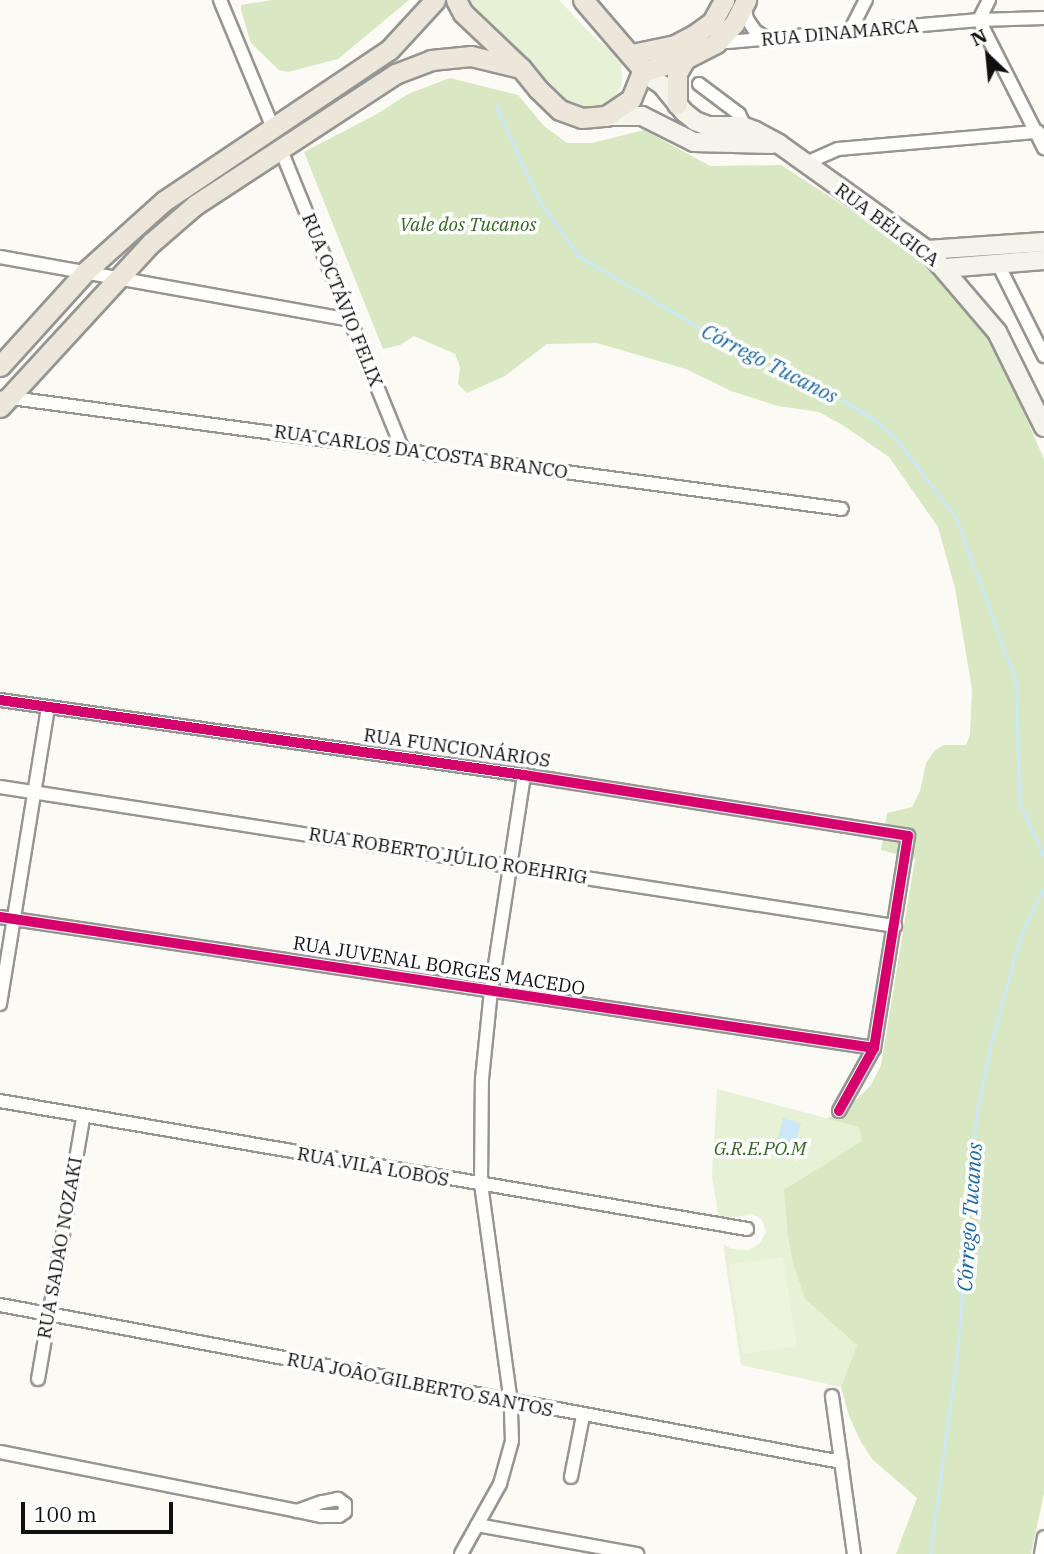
<!DOCTYPE html>
<meta charset="utf-8">
<style>
body{margin:0}
#map{position:relative;width:1044px;height:1554px;overflow:hidden;background:#fcfaf4;font-family:"IBM Plex Serif",serif}
div>[style]{position:absolute}
[style*='--x']{left:calc(var(--x)*1px);top:calc(var(--y)*1px);width:calc(var(--w)*1px);rotate:calc(var(--a)*1deg)}
.green>*{inset:0;background:#e6f1d5}
.forest>*{inset:0;background:#d7e8c2}
.pitch>*{inset:0;background:#eff4df}
.water>*{inset:0;background:#cce7f5}
.stream>*{height:2.5px;margin:-1.25px;padding:0 1.25px;transform-origin:1.25px;border-radius:1.25px;background:#cce7f5}
.roads{filter:drop-shadow(2px 0 #969592) drop-shadow(-2px 0 #969592) drop-shadow(0 2px #969592) drop-shadow(0 -2px #969592)}
.street>*{height:12px;margin:-6px;padding:0 6px;transform-origin:6px;border-radius:6px;background:#fffefd}
.secondary>*{height:18px;margin:-9px;padding:0 9px;transform-origin:9px;border-radius:9px;background:#f5f4eb}
.primary>*{height:19px;margin:-9.5px;padding:0 9.5px;transform-origin:9.5px;border-radius:9.5px;background:#ece7da}
.cycleway>*{height:10px;margin:-5px;padding:0 5px;transform-origin:5px;border-radius:5px;background:#d6006c}
span{translate:-50% -50%;white-space:nowrap;text-align:center;line-height:1.15;-webkit-text-stroke:7px #fff;paint-order:stroke}
.street-label{font-size:19px;color:#0f0f0f}
.park-label{font-size:19px;color:#306620;font-style:italic}
.water-label{font-size:21px;color:#1a689f;font-style:italic}
.north{position:absolute;left:953px;top:21px;width:70px;height:70px;-webkit-text-stroke:5px #fff;paint-order:stroke;rotate:334deg;font-size:19px;font-weight:700;line-height:28px;text-align:center;color:#0f0f0f}
.north::after{content:'';display:block;margin:auto;width:24px;height:32px;background:#0f0f0f;clip-path:polygon(50% 0,100% 100%,50% 72%,0 100%)}
.scale{position:absolute;left:21px;top:1502px;width:152px;height:32px;box-sizing:border-box;border:4px solid #0f0f0f;border-top:0;padding-left:9px;font-size:21px;line-height:24px;white-space:nowrap;color:#0f0f0f;-webkit-text-stroke:5px #fff;paint-order:stroke}
</style>
<div id="map">
<div class="green">
<div style="clip-path:polygon(467px 0,559px 0,594px 37px,621px 59px,622px 85px,606px 108px,578px 114px,537px 77px,512px 43px)"></div>
<div style="clip-path:polygon(717px 1089px,859px 1127px,862px 1141px,806px 1300px,857px 1345px,841px 1387px,741px 1365px,723px 1244px,732px 1249px,749px 1250px,760px 1243px,766px 1232px,762px 1220px,753px 1214px,719px 1220px,712px 1176px)"></div>
</div>
<div class="forest">
<div style="clip-path:polygon(272px 0,409px 0,338px 59px,288px 72px,279px 70px,251px 43px,241px 10px,241px 5px)"></div>
<div style="clip-path:polygon(450px 78px,518px 95px,544px 126px,567px 143px,592px 143px,644px 130px,710px 166px,781px 165px,921px 256px,992px 340px,1044px 459px,1044px 1493px,1031px 1554px,896px 1554px,917px 1498px,873px 1460px,861px 1442px,849px 1416px,841px 1387px,857px 1345px,806px 1300px,793px 1264px,788px 1236px,784px 1190px,862px 1141px,859px 1127px,827px 1119px,855px 1101px,871px 1085px,881px 1065px,915px 859px,881px 850px,887px 813px,912px 807px,920px 791px,926px 763px,934px 751px,944px 745px,966px 745px,970px 735px,972px 689px,955px 588px,938px 527px,889px 457px,844px 426px,819px 412px,778px 406px,731px 391px,686px 369px,597px 343px,547px 344px,505px 376px,467px 393px,458px 384px,460px 367px,455px 354px,414px 336px,400px 345px,383px 349px,304px 152px,377px 114px,408px 94px)"></div>
</div>
<div class="pitch">
<div style="clip-path:polygon(783px 1257px,797px 1346px,743px 1354px,729px 1265px)"></div>
</div>
<div class="water">
<div style="clip-path:polygon(783px 1118px,801px 1123px,792px 1158px,774px 1154px)"></div>
</div>
<div class="stream">
<div style="--x:496;--y:105;--w:104;--a:65.6"></div>
<div style="--x:539;--y:200;--w:69;--a:54.5"></div>
<div style="--x:579;--y:256;--w:169;--a:30.7"></div>
<div style="--x:724;--y:342;--w:69;--a:21.3"></div>
<div style="--x:788;--y:367;--w:98;--a:31.3"></div>
<div style="--x:872;--y:418;--w:31;--a:40"></div>
<div style="--x:896;--y:438;--w:99;--a:52.8"></div>
<div style="--x:956;--y:517;--w:175;--a:69.9"></div>
<div style="--x:1016;--y:681;--w:122;--a:88.1"></div>
<div style="--x:1020;--y:803;--w:58;--a:65.6"></div>
<div style="--x:930;--y:1554;--w:209;--a:-82.3"></div>
<div style="--x:958;--y:1347;--w:230;--a:-85.5"></div>
<div style="--x:976;--y:1118;--w:68;--a:-79"></div>
<div style="--x:989;--y:1051;--w:103;--a:-74.7"></div>
<div style="--x:1016;--y:952;--w:34;--a:-71"></div>
<div style="--x:1027;--y:920;--w:36;--a:-62"></div>
</div>
<div class="roads">
<div class="street">
<div style="--x:220;--y:0;--w:139;--a:67.5"></div>
<div style="--x:989;--y:0;--w:22;--a:117"></div>
<div style="--x:979;--y:20;--w:144;--a:63.1"></div>
<div style="--x:744;--y:5;--w:14;--a:78"></div>
<div style="--x:747;--y:19;--w:14;--a:56"></div>
<div style="--x:755;--y:31;--w:15;--a:32"></div>
<div style="--x:849;--y:33;--w:37;--a:-63"></div>
<div style="--x:716;--y:43;--w:264;--a:-5"></div>
<div style="--x:979;--y:20;--w:65;--a:-1.8"></div>
<div style="--x:699;--y:84;--w:50;--a:36.9"></div>
<div style="--x:739;--y:114;--w:14;--a:65"></div>
<div style="--x:281;--y:150;--w:324;--a:67.9"></div>
<div style="--x:804;--y:164;--w:37;--a:-24"></div>
<div style="--x:838;--y:149;--w:201;--a:-4.9"></div>
<div style="--x:0;--y:257;--w:357;--a:10.2"></div>
<div style="--x:998;--y:264;--w:103;--a:63.4"></div>
<div style="--x:4;--y:397;--w:845;--a:7.61"></div>
<div style="--x:0;--y:700;--w:529;--a:8.15"></div>
<div style="--x:524;--y:775;--w:389;--a:9"></div>
<div style="--x:908;--y:836;--w:215;--a:99.1"></div>
<div style="--x:874;--y:1048;--w:72;--a:119.1"></div>
<div style="--x:0;--y:787;--w:906;--a:8.83"></div>
<div style="--x:0;--y:917;--w:884;--a:8.52"></div>
<div style="--x:0;--y:1004;--w:300;--a:-80.8"></div>
<div style="--x:0;--y:1101;--w:758;--a:9.72"></div>
<div style="--x:0;--y:1305;--w:856;--a:10.57"></div>
<div style="--x:38;--y:1379;--w:265;--a:-80.2"></div>
<div style="--x:832;--y:1396;--w:160;--a:82.1"></div>
<div style="--x:0;--y:1452;--w:303;--a:11.2"></div>
<div style="--x:297;--y:1511;--w:25;--a:12"></div>
<div style="--x:321;--y:1516;--w:18;--a:0"></div>
<div style="--x:339;--y:1516;--w:7;--a:-34"></div>
<div style="--x:345;--y:1512;--w:8;--a:-90"></div>
<div style="--x:345;--y:1504;--w:9;--a:-144"></div>
<div style="--x:338;--y:1499;--w:16;--a:169"></div>
<div style="--x:322;--y:1502;--w:27;--a:160"></div>
<div style="--x:571;--y:1477;--w:62;--a:-78.9"></div>
<div style="--x:477;--y:1525;--w:163;--a:10.3"></div>
<div style="--x:461;--y:1554;--w:80;--a:-60.9"></div>
<div style="--x:500;--y:1484;--w:45;--a:-74.4"></div>
<div style="--x:512;--y:1441;--w:38;--a:-92"></div>
<div style="--x:511;--y:1403;--w:220;--a:-97.8"></div>
<div style="--x:481;--y:1185;--w:106;--a:-89.5"></div>
<div style="--x:482;--y:1079;--w:88;--a:-84.2"></div>
<div style="--x:491;--y:991;--w:219;--a:-81.3"></div>
<div style="--x:1041;--y:1554;--w:17;--a:-80"></div>
</div>
<div class="secondary">
<div style="--x:642;--y:72;--w:24;--a:33"></div>
<div style="--x:662;--y:85;--w:35;--a:51"></div>
<div style="--x:684;--y:112;--w:14;--a:39"></div>
<div style="--x:695;--y:121;--w:14;--a:21"></div>
<div style="--x:708;--y:126;--w:34;--a:0"></div>
<div style="--x:742;--y:126;--w:14;--a:21"></div>
<div style="--x:755;--y:131;--w:27;--a:28"></div>
<div style="--x:779;--y:144;--w:182;--a:35.6"></div>
<div style="--x:927;--y:250;--w:108;--a:49.5"></div>
<div style="--x:997;--y:332;--w:106;--a:63.7"></div>
<div style="--x:606;--y:116;--w:36;--a:0"></div>
<div style="--x:642;--y:116;--w:58;--a:26.6"></div>
<div style="--x:694;--y:142;--w:78;--a:1.5"></div>
<div style="--x:927;--y:250;--w:117;--a:-3.9"></div>
<div style="--x:945;--y:268;--w:99;--a:-4.6"></div>
</div>
<div class="primary">
<div style="--x:456;--y:0;--w:15;--a:62"></div>
<div style="--x:463;--y:13;--w:80;--a:43.5"></div>
<div style="--x:521;--y:68;--w:27;--a:51"></div>
<div style="--x:538;--y:89;--w:30;--a:44"></div>
<div style="--x:560;--y:110;--w:23;--a:20"></div>
<div style="--x:582;--y:118;--w:24;--a:-5"></div>
<div style="--x:606;--y:116;--w:30;--a:-34"></div>
<div style="--x:631;--y:99;--w:29;--a:-68"></div>
<div style="--x:583;--y:0;--w:86;--a:49.3"></div>
<div style="--x:632;--y:54;--w:44;--a:-11.8"></div>
<div style="--x:675;--y:45;--w:21;--a:-28"></div>
<div style="--x:694;--y:35;--w:22;--a:-36"></div>
<div style="--x:712;--y:22;--w:25;--a:-61"></div>
<div style="--x:642;--y:72;--w:45;--a:-16.8"></div>
<div style="--x:685;--y:59;--w:35;--a:-27"></div>
<div style="--x:716;--y:43;--w:26;--a:-47"></div>
<div style="--x:734;--y:24;--w:27;--a:-63"></div>
<div style="--x:677;--y:104;--w:31;--a:-90"></div>
<div style="--x:677;--y:73;--w:16;--a:-60"></div>
<div style="--x:0;--y:366;--w:128;--a:-47.8"></div>
<div style="--x:86;--y:271;--w:105;--a:-41.9"></div>
<div style="--x:164;--y:201;--w:271;--a:-33.9"></div>
<div style="--x:389;--y:50;--w:68;--a:-47.4"></div>
<div style="--x:0;--y:407;--w:223;--a:-47.4"></div>
<div style="--x:151;--y:243;--w:58;--a:-40.8"></div>
<div style="--x:195;--y:205;--w:239;--a:-33.2"></div>
<div style="--x:395;--y:74;--w:39;--a:-21"></div>
<div style="--x:431;--y:60;--w:40;--a:-5.7"></div>
<div style="--x:471;--y:56;--w:51;--a:13.5"></div>
</div>
</div>
<div class="cycleway">
<div style="--x:0;--y:700;--w:529;--a:8.15"></div>
<div style="--x:524;--y:775;--w:389;--a:9"></div>
<div style="--x:908;--y:836;--w:215;--a:99.1"></div>
<div style="--x:874;--y:1048;--w:72;--a:119.1"></div>
<div style="--x:0;--y:917;--w:884;--a:8.52"></div>
</div>
<div class="street-label">
<span style="left:840px;top:33px;rotate:-5deg">RUA DINAMARCA</span>
<span style="left:887px;top:225px;rotate:37deg">RUA BÉLGICA</span>
<span style="left:342px;top:300px;rotate:68deg">RUA OCTÁVIO FELIX</span>
<span style="left:421px;top:452px;rotate:8deg">RUA CARLOS DA COSTA BRANCO</span>
<span style="left:457px;top:748px;rotate:8deg">RUA FUNCIONÁRIOS</span>
<span style="left:448px;top:856px;rotate:9deg">RUA ROBERTO JÚLIO ROEHRIG</span>
<span style="left:439px;top:966px;rotate:9deg">RUA JUVENAL BORGES MACEDO</span>
<span style="left:373px;top:1167px;rotate:10deg">RUA VILA LOBOS</span>
<span style="left:60px;top:1248px;rotate:-80deg">RUA SADAO NOZAKI</span>
<span style="left:420px;top:1385px;rotate:11deg">RUA JOÃO GILBERTO SANTOS</span>
</div>
<div class="park-label">
<span style="left:468px;top:225px">Vale dos Tucanos</span>
<span style="left:760px;top:1149px">G.R.E.PO.M</span>
</div>
<div class="water-label">
<span style="left:770px;top:363px;rotate:27deg">Córrego Tucanos</span>
<span style="left:969px;top:1217px;rotate:-86deg">Córrego Tucanos</span>
</div>
<div class="north">N</div>
<div class="scale">100 m</div>
</div>
